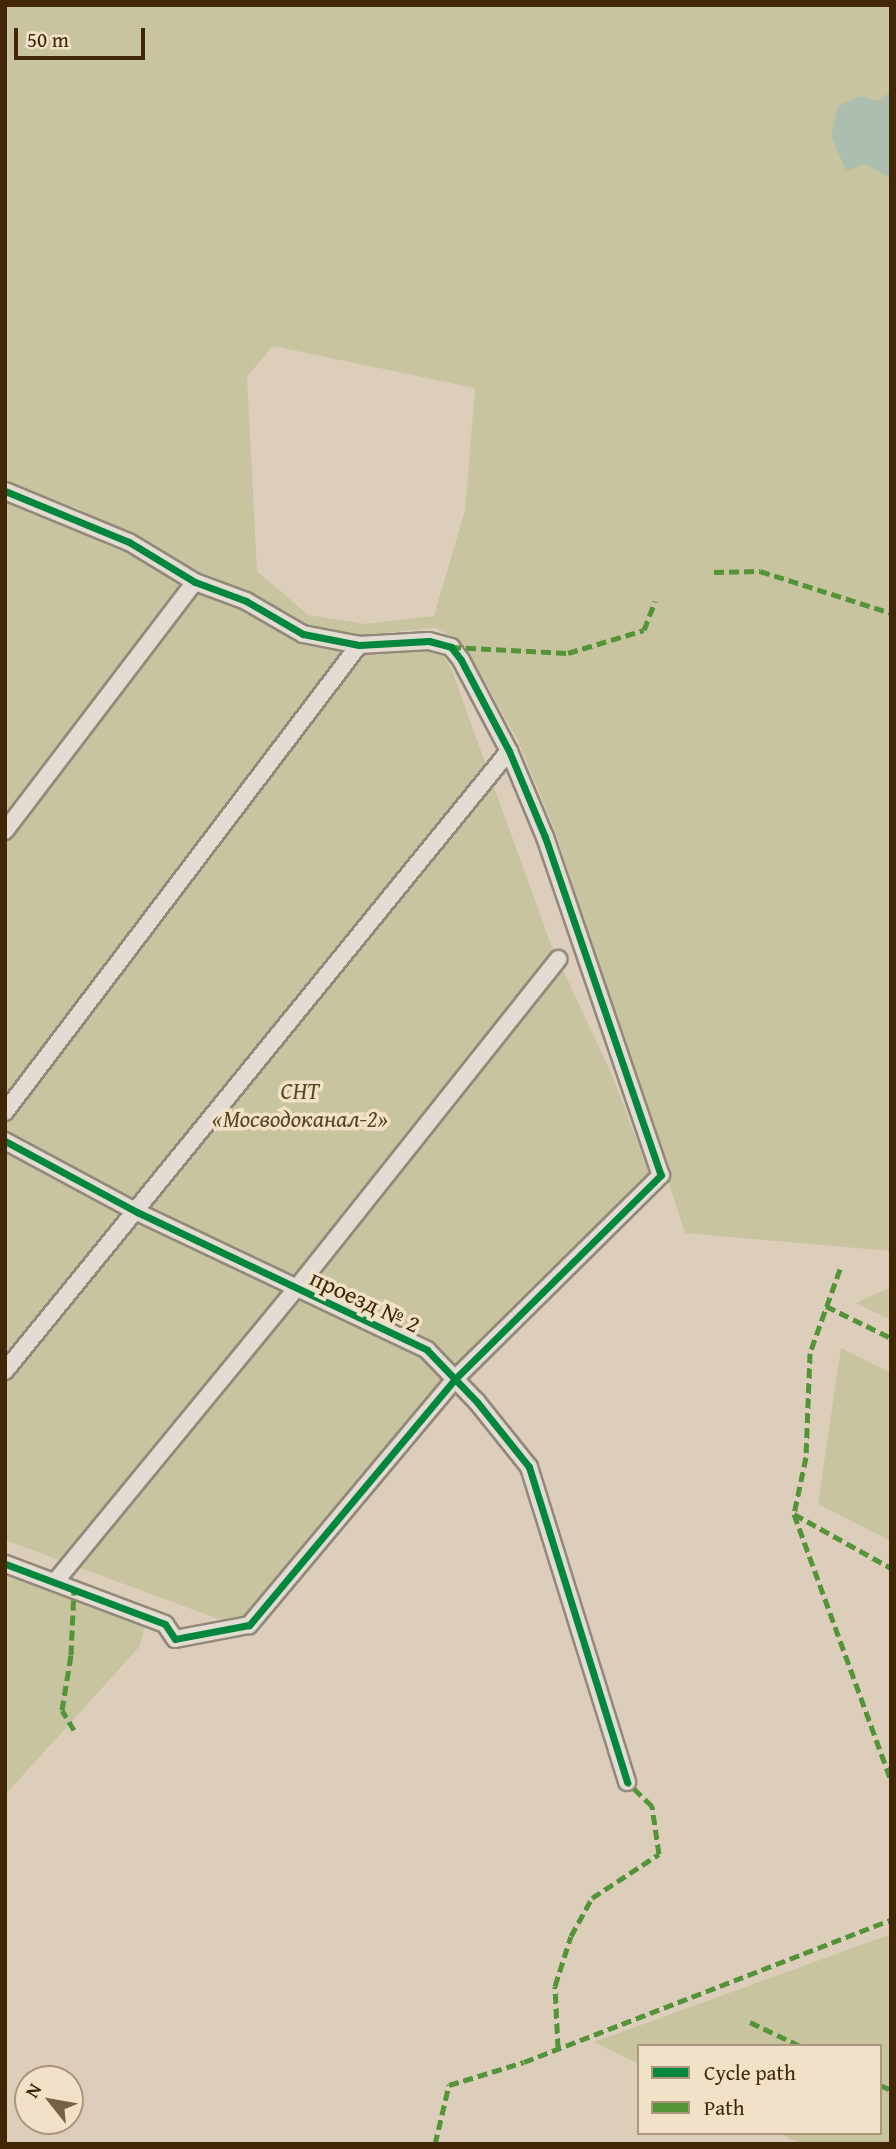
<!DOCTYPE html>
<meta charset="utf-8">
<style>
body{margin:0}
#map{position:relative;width:896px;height:2149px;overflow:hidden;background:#dcceba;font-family:"Gentium Book Plus",serif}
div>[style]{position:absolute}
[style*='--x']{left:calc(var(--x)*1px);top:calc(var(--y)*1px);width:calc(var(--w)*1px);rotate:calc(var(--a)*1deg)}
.green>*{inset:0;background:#c8c49f}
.water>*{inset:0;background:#acbeaf}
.roads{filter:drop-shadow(2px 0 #938879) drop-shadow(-2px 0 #938879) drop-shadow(0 2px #938879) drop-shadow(0 -2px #938879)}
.minor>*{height:16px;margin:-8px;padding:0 8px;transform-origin:8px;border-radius:8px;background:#e3dcd2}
.quiet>*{height:5px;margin-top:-2.5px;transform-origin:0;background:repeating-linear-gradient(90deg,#529437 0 10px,transparent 0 15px)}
.cycleway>*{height:7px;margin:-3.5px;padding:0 3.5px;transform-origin:3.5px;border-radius:3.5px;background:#00873e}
span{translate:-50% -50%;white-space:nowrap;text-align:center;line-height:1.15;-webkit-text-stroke:7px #f1e1c9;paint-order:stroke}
.park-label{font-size:24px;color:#594520;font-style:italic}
.street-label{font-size:24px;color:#412706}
.frame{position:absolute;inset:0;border:7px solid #412706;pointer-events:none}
.legend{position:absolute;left:637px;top:2044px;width:245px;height:91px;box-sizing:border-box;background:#f1e1c9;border:2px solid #ab977b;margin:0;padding:9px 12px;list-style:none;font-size:21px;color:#412706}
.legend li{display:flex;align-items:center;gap:14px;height:35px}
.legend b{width:35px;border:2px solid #ab977b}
.north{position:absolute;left:14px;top:2065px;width:70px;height:70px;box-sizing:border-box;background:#f1e1c9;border:2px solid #ab977b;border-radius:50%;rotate:301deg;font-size:19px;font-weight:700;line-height:28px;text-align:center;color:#412706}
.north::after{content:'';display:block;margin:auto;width:24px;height:32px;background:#776145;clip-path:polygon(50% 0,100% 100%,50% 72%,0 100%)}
.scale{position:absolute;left:14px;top:28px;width:131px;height:32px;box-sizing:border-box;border:4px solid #412706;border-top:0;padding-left:9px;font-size:21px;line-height:24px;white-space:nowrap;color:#412706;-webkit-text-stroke:5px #f1e1c9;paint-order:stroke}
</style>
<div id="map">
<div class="green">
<div style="clip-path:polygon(evenodd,5px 5px,891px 5px,891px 90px,879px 101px,861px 96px,865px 164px,891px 179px,891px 1251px,685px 1233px,556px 833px,518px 741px,464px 644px,436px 628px,363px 635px,335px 634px,304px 628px,253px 597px,192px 570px,77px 508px,5px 482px,5px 5px,273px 346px,475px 388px,465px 510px,434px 616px,365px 624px,308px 615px,257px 571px,247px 376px,273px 346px)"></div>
<div style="clip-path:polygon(5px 499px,127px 553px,201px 591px,218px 594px,303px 641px,370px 654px,429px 647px,442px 653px,451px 668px,550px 942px,611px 1073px,649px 1172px,249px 1614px,224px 1621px,5px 1540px)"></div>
<div style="clip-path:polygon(891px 1287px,891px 1320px,856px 1303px)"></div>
<div style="clip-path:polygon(841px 1348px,891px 1373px,891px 1541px,818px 1504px)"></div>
<div style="clip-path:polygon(5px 1574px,144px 1627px,140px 1646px,5px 1795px)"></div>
<div style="clip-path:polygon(891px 1934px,891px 2144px,800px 2144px,779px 2133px,880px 2133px,880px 2046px,639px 2046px,639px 2064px,594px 2042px)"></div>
</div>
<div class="water">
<div style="clip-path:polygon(891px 90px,891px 179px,865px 164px,846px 171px,831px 136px,838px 106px,861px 96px,879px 101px)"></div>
</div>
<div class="roads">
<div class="minor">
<div style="--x:5;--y:491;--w:134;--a:22.4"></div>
<div style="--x:129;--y:542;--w:77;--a:31.2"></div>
<div style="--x:195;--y:582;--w:54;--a:20.4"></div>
<div style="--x:246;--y:601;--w:66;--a:30.1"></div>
<div style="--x:303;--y:634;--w:57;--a:11.1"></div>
<div style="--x:359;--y:645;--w:70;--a:-3.3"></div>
<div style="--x:429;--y:641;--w:23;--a:15"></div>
<div style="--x:451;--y:647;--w:16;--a:52"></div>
<div style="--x:461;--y:660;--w:103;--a:62.2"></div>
<div style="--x:509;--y:751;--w:93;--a:67.3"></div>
<div style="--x:545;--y:837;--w:357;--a:71.1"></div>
<div style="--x:661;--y:1175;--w:290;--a:135.3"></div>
<div style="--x:455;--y:1379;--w:321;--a:129.9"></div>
<div style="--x:249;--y:1625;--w:75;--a:169.3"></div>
<div style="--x:175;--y:1639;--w:18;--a:-124"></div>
<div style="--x:165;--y:1624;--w:171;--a:-159.4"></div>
<div style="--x:5;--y:831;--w:313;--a:-52.7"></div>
<div style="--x:5;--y:1112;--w:586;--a:-52.84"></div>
<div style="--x:5;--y:1141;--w:150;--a:28.3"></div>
<div style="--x:137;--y:1212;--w:321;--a:25.4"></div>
<div style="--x:427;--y:1350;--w:72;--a:46.1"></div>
<div style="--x:477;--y:1402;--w:83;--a:51.3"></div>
<div style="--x:529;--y:1467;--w:330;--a:72.7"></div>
<div style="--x:5;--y:1371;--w:799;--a:-50.89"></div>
<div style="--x:55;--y:1582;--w:378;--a:-50.6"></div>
<div style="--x:295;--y:1290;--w:423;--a:-51.5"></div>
</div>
</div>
<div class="quiet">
<div style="--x:714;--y:572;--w:46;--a:-1.2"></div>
<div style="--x:760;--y:571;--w:138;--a:17.8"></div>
<div style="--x:451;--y:647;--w:117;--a:2.9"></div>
<div style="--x:568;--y:653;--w:79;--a:-16.8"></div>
<div style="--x:644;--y:630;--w:31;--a:-69"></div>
<div style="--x:840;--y:1269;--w:89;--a:109.7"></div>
<div style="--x:810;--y:1353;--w:104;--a:92.2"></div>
<div style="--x:806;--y:1457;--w:58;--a:101.9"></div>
<div style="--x:794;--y:1514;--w:284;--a:70"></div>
<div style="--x:826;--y:1306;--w:72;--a:26.2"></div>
<div style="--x:794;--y:1514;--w:111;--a:29.1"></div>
<div style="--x:74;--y:1730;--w:23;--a:-121"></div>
<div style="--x:62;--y:1710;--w:56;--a:-80.7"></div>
<div style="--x:71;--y:1655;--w:66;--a:-87.4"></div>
<div style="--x:750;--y:2022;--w:55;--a:25.6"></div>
<div style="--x:558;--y:2048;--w:62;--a:-92.8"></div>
<div style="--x:555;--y:1986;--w:52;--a:-72.3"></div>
<div style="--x:571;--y:1936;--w:43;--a:-61.1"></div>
<div style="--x:592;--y:1898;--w:80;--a:-33.3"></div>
<div style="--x:659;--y:1854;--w:49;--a:-98.3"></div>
<div style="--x:652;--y:1806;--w:35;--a:-136"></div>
<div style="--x:880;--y:2085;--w:12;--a:24"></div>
<div style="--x:435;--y:2144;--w:61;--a:-76.7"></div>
<div style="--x:449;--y:2085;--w:78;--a:-17"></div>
<div style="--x:524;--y:2062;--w:394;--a:-21.2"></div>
</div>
<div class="cycleway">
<div style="--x:5;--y:491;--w:134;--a:22.4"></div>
<div style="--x:129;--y:542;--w:77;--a:31.2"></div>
<div style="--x:195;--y:582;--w:54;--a:20.4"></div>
<div style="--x:246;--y:601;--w:66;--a:30.1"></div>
<div style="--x:303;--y:634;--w:57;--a:11.1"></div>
<div style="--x:359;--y:645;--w:70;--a:-3.3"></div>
<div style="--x:429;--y:641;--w:23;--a:15"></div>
<div style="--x:451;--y:647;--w:16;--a:52"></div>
<div style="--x:461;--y:660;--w:103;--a:62.2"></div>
<div style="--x:509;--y:751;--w:93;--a:67.3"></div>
<div style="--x:545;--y:837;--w:357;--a:71.1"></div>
<div style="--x:661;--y:1175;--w:290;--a:135.3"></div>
<div style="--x:455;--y:1379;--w:321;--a:129.9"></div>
<div style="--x:249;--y:1625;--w:75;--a:169.3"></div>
<div style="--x:175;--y:1639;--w:18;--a:-124"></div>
<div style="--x:165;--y:1624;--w:171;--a:-159.4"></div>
<div style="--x:5;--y:1141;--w:150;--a:28.3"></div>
<div style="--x:137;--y:1212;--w:321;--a:25.4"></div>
<div style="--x:427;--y:1350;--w:72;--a:46.1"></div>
<div style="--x:477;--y:1402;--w:83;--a:51.3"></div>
<div style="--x:529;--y:1467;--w:330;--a:72.7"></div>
</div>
<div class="park-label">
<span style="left:300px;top:1105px">СНТ<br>«Мосводоканал-2»</span>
</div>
<div class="street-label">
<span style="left:365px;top:1301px;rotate:25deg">проезд № 2</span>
</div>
<div class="frame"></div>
<ul class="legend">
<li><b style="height:9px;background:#00873e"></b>Cycle path</li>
<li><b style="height:9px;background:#529437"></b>Path</li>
</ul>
<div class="north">N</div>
<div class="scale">50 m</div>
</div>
